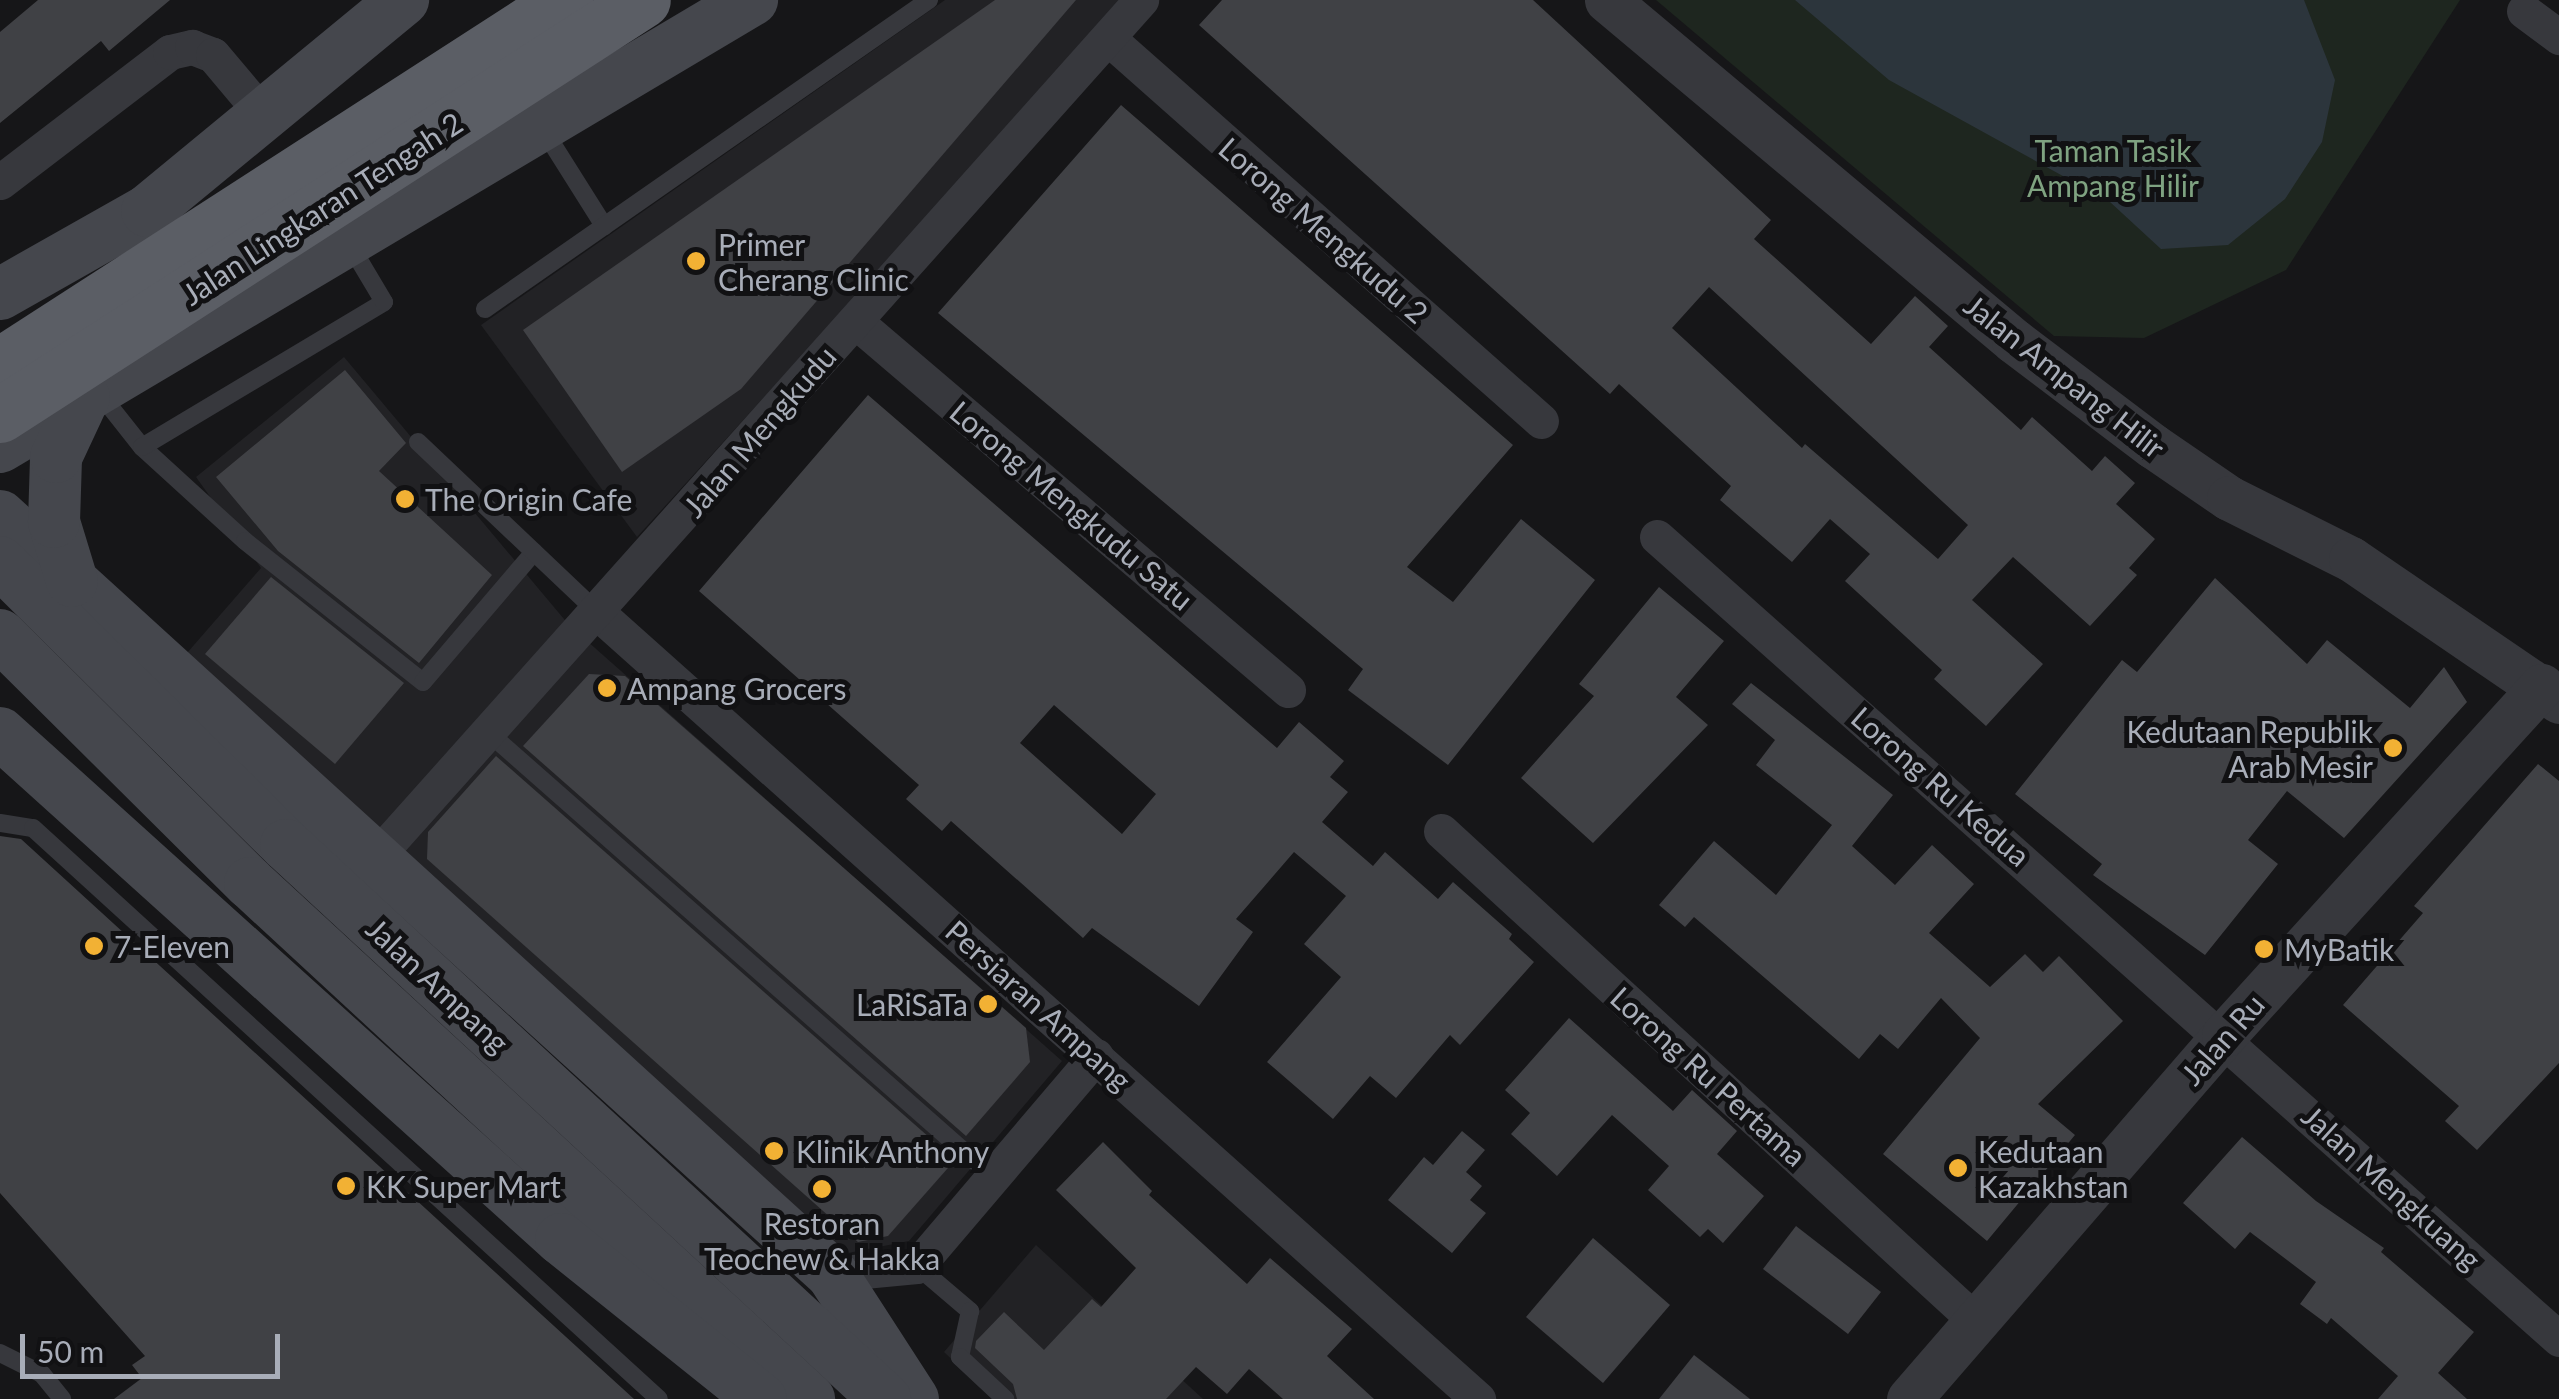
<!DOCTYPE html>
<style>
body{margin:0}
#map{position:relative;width:2559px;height:1399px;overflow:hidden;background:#161618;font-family:Lato,sans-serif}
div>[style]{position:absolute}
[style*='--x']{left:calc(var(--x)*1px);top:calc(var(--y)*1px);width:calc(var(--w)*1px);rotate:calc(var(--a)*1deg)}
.built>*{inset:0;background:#222225}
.green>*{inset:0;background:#1e261f}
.water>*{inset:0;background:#2c353c}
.building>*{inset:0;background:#404145}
.service>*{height:18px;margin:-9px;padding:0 9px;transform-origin:9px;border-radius:9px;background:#37383d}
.minor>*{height:35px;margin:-17.5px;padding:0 17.5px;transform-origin:17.5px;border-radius:17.5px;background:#37383d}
.tertiary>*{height:45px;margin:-22.5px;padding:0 22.5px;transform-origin:22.5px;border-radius:22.5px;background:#37383d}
.secondary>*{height:52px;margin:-26px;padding:0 26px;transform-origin:26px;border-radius:26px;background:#45474d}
.trunk>*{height:55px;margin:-27.5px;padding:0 27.5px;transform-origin:27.5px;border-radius:27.5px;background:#5b5e65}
.trunk-bridge>*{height:55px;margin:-27.5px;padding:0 27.5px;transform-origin:27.5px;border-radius:27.5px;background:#5b5e65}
.dots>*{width:28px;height:28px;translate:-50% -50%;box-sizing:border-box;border:5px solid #111113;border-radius:50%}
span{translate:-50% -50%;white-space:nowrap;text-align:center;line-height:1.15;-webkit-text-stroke:10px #111113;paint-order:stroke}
.park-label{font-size:30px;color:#7fa381}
.street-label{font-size:30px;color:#a8adb8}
.poi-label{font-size:30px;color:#a8adb8}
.left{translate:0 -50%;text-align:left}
.right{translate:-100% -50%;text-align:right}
.scale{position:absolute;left:20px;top:1334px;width:260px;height:45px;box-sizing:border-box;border:5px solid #a8adb8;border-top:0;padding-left:12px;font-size:30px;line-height:35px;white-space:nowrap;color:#a8adb8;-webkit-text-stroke:8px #111113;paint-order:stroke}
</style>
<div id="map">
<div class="built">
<div style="clip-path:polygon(945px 0,1125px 0,637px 537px,481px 325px)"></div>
<div style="clip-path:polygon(344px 357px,569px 625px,1062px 1061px,909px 1241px,838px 1255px,187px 653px,261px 568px,196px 477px)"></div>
<div style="clip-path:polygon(1036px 1245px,1203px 1399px,994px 1399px,944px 1352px)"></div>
</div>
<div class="green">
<div style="clip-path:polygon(1656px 0,2460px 0,2286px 270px,2144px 338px,2054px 336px)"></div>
</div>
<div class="water">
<div style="clip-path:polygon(1795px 0,2304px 0,2335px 80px,2322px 142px,2285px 199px,2228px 245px,2161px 249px,2110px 202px,1889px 80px)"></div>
</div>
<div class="building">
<div style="clip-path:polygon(38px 0,170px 0,109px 51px,101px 41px,0 123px,0 32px)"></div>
<div style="clip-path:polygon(995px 0,1076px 0,741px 389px,622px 472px,523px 330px)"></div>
<div style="clip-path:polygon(evenodd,1222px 0,1533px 0,1771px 220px,1754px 239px,1871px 344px,1915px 296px,1948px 326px,1929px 347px,2021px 430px,2032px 417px,2092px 471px,2105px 456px,2135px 483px,2116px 504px,2155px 539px,2129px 568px,2137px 575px,2090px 626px,2013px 557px,1972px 600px,2043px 664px,1986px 726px,1934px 679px,1942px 670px,1845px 581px,1870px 554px,1830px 519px,1792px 562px,1720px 500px,1731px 486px,1619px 384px,1610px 394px,1199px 25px,1222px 0,1709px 287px,1968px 525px,1938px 559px,1805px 444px,1802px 448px,1672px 328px,1709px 287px)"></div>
<div style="clip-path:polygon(1121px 105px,1513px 445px,1407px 567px,1453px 602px,1521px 519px,1595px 580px,1448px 765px,1348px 690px,1363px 669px,938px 313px)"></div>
<div style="clip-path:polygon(345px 370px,406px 443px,379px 471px,492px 575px,419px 663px,278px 551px,216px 477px)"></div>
<div style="clip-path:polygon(evenodd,868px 395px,1277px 748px,1299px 722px,1344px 761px,1330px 777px,1348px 792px,1322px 822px,1373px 866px,1385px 852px,1438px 899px,1453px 882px,1512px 934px,1509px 939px,1534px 962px,1460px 1045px,1450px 1035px,1396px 1098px,1370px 1076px,1333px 1119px,1267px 1062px,1341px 977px,1304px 944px,1346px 896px,1294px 852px,1236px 919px,1253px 932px,1199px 1006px,1092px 928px,1083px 938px,951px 821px,942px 831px,906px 799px,919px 785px,699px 591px,868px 395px,1054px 705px,1156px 794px,1122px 834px,1020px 743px,1054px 705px)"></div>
<div style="clip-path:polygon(271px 577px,404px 683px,335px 764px,205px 654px)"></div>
<div style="clip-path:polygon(2215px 578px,2307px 664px,2327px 640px,2410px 708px,2444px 667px,2467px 702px,2344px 838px,2287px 791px,2248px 840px,2278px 864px,2205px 955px,2093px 875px,2102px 864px,2015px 794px,2122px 660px,2137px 672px)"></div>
<div style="clip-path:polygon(1659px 587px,1724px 641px,1676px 697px,1708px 725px,1593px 843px,1521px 778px,1594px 696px,1579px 684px)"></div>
<div style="clip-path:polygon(589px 674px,625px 676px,1026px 1028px,1030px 1062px,966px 1136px,523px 746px)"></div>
<div style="clip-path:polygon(1751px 683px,1893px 795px,1852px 846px,1895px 885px,1932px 845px,1974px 884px,1929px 933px,1990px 987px,2025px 954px,2043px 972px,2059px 956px,2123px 1021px,2038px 1104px,2075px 1135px,1987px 1241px,1883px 1154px,1980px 1038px,1941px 998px,1898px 1049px,1880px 1034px,1859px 1059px,1694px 917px,1685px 927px,1659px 905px,1714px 841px,1776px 895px,1832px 825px,1756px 765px,1775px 740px,1732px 704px)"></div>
<div style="clip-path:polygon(496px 756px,955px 1160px,888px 1236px,858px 1242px,427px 859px,428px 832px)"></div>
<div style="clip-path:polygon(2538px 764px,2559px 781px,2559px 1063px,2477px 1150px,2445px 1121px,2459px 1106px,2343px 1005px,2423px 913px,2414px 906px)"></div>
<div style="clip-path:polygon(0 836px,21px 839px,634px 1399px,114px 1399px,142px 1378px,132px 1365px,145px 1356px,0 1193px)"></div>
<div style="clip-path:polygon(1569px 1018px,1673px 1111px,1692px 1090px,1737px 1131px,1717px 1154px,1764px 1196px,1723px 1243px,1708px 1229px,1700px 1237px,1648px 1190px,1669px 1166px,1612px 1115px,1557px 1176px,1511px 1134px,1530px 1113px,1505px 1090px)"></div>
<div style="clip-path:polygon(1462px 1131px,1485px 1150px,1466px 1172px,1482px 1186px,1470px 1200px,1486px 1213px,1452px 1253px,1388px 1200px,1424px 1157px,1433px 1165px)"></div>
<div style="clip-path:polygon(2242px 1137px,2316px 1201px,2384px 1248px,2381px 1252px,2474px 1332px,2438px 1373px,2467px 1399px,2378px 1399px,2398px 1376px,2331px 1318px,2327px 1324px,2300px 1304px,2316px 1282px,2250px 1232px,2235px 1249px,2183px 1203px)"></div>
<div style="clip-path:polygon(1103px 1142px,1152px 1191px,1149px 1195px,1247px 1284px,1270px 1258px,1352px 1329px,1327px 1356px,1374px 1399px,1283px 1399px,1249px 1369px,1227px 1394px,1196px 1367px,1166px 1399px,1017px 1399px,1013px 1384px,975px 1348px,976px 1341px,1004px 1312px,1044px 1350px,1092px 1299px,1101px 1307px,1136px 1268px,1056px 1190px)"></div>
<div style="clip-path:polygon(1796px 1226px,1881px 1292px,1848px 1334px,1763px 1269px)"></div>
<div style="clip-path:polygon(1593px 1238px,1670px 1305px,1603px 1383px,1526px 1317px)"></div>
<div style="clip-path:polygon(1694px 1355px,1750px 1399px,1659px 1399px)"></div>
</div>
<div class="service">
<div style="--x:543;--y:129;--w:115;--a:57.8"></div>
<div style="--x:485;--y:309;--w:541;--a:-34.84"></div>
<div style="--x:100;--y:394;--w:68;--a:51.6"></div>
<div style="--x:142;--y:447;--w:139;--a:42.4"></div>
<div style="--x:245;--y:541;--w:227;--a:38.4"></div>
<div style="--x:423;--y:682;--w:171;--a:-49.5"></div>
<div style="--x:418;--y:442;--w:250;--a:43.5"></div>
<div style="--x:142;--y:447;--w:282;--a:-30.9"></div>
<div style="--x:384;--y:302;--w:66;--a:-120.8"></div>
<div style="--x:489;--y:733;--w:672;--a:41.38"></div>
<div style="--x:0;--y:823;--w:33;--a:9"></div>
<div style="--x:33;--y:828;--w:847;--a:42.37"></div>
<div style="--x:917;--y:1266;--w:70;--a:40.3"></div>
<div style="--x:970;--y:1311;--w:47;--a:102.3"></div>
<div style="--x:960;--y:1357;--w:62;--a:43"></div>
<div style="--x:0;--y:1353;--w:47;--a:26.6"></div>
<div style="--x:42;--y:1374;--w:32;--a:51"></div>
</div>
<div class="minor">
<div style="--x:2524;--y:11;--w:44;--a:36.6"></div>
<div style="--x:1108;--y:38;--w:578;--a:41.49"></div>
<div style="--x:0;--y:182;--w:214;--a:-37.4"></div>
<div style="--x:170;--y:52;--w:23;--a:-13"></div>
<div style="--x:192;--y:47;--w:22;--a:21"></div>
<div style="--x:213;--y:55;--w:75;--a:49.9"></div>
<div style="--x:855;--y:321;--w:569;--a:40.44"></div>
<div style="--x:1657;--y:537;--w:1207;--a:41.64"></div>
<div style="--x:599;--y:614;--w:1179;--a:41.77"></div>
<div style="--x:1441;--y:831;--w:727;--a:42.49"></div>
<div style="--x:374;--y:859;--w:1152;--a:-48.24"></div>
<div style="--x:832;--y:1274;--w:85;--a:-5.4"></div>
<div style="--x:917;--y:1266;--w:276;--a:-49.6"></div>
</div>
<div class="tertiary">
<div style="--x:1607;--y:0;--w:531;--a:39.96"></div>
<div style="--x:2014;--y:341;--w:174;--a:37.1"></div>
<div style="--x:2153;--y:446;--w:92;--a:34.4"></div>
<div style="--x:2229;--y:498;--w:136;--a:26.6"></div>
<div style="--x:2351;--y:559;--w:252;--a:34.3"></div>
<div style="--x:1909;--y:1399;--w:481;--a:-49.1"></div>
<div style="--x:2224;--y:1035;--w:472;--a:-47.7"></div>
</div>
<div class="secondary">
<div style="--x:0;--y:294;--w:169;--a:-29.5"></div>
<div style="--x:147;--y:211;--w:332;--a:-39.5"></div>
<div style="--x:0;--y:447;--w:875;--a:-30.73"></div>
<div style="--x:0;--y:516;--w:1126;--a:42.34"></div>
<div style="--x:832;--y:1274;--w:149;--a:57.1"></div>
<div style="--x:0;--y:562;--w:402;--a:44.7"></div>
<div style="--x:286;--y:845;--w:816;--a:42.76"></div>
<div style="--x:72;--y:581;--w:62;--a:-107"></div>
<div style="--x:54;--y:522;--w:65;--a:-88.2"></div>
<div style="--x:56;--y:457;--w:66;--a:-65"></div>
<div style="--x:0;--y:635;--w:352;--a:44.8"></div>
<div style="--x:250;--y:883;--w:761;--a:42.71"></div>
<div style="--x:0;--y:733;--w:755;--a:42.05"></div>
<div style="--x:561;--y:1239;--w:256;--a:38.7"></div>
</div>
<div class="trunk">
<div style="--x:0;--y:365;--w:673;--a:-32.86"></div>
</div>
<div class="trunk-bridge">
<div style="--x:0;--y:415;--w:765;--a:-32.84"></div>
</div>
<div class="dots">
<div style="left:696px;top:261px;background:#f2b134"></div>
<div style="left:405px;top:499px;background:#f2b134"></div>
<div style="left:607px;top:688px;background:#f2b134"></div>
<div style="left:2393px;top:748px;background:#f2b134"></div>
<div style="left:94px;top:946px;background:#f2b134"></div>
<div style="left:2264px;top:949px;background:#f2b134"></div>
<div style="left:988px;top:1004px;background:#f2b134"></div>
<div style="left:774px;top:1151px;background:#f2b134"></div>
<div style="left:1958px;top:1168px;background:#f2b134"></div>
<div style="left:346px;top:1186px;background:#f2b134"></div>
<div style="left:822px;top:1189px;background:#f2b134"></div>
</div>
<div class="park-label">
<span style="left:2113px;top:167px">Taman Tasik<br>Ampang Hilir</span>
</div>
<div class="street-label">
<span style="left:322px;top:208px;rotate:-33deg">Jalan Lingkaran Tengah 2</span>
<span style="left:1324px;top:230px;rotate:41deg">Lorong Mengkudu 2</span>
<span style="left:2065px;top:376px;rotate:38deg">Jalan Ampang Hilir</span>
<span style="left:759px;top:431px;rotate:-49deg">Jalan Mengkudu</span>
<span style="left:1072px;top:505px;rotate:40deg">Lorong Mengkudu Satu</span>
<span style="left:1941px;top:786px;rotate:41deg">Lorong Ru Kedua</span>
<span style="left:438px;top:985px;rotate:43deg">Jalan Ampang</span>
<span style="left:1039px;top:1005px;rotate:42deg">Persiaran Ampang</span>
<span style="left:2222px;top:1039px;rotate:-49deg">Jalan Ru</span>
<span style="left:1709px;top:1076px;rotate:42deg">Lorong Ru Pertama</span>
<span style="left:2392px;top:1187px;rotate:42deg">Jalan Mengkuang</span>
</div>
<div class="poi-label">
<span class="left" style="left:718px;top:261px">Primer<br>Cherang Clinic</span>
<span class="left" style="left:425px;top:499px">The Origin Cafe</span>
<span class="left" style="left:627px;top:688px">Ampang Grocers</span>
<span class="right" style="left:2373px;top:748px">Kedutaan Republik<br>Arab Mesir</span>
<span class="left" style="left:114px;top:946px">7-Eleven</span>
<span class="left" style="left:2284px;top:949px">MyBatik</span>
<span class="right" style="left:968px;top:1004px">LaRiSaTa</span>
<span class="left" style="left:796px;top:1151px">Klinik Anthony</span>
<span class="left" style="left:1978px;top:1168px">Kedutaan<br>Kazakhstan</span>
<span class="left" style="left:366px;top:1186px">KK Super Mart</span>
<span style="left:822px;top:1240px">Restoran<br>Teochew &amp; Hakka</span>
</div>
<div class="scale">50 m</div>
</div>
